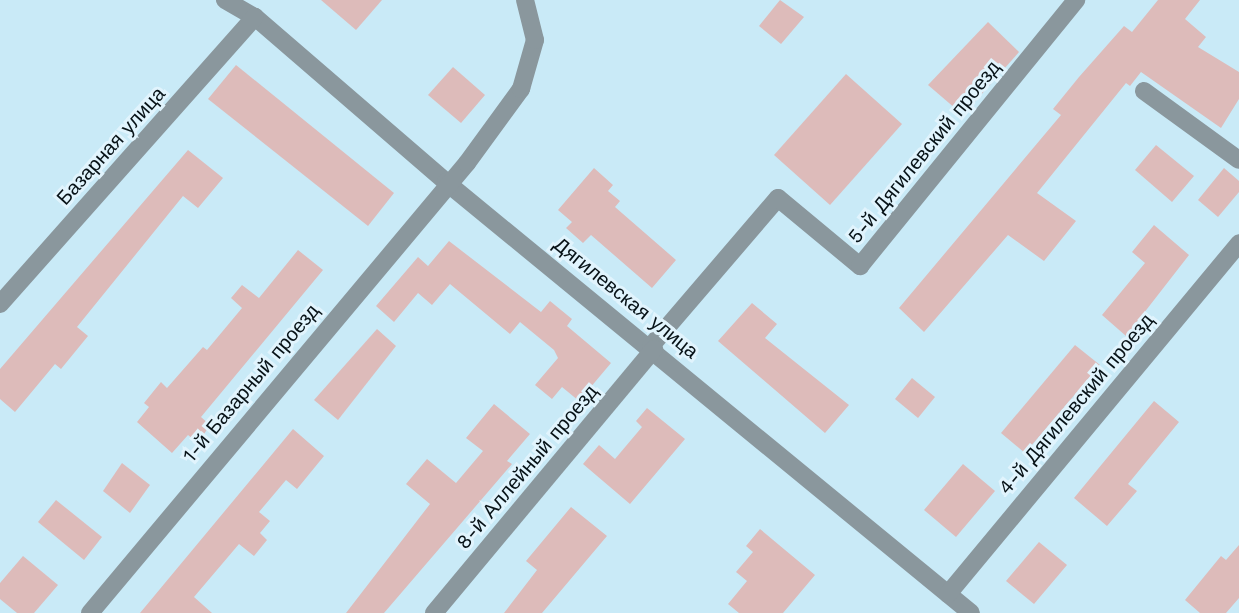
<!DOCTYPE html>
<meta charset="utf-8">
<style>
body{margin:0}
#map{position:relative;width:1239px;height:613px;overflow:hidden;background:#c9eaf7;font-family:"Work Sans",sans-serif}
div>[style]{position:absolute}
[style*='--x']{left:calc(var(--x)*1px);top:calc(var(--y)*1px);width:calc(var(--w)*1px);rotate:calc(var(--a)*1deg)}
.building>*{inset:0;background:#ddbbba}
.street>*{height:18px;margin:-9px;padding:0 9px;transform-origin:9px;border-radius:9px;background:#8a979d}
span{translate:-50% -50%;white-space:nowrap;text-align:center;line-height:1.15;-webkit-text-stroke:6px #e1f4fd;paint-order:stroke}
.street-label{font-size:20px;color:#071217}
</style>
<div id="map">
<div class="building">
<div style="clip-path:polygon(321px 0,382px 0,356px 30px)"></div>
<div style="clip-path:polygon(780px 0,804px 17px,781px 44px,759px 26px)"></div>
<div style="clip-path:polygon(1158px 0,1200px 0,1185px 19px,1206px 37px,1198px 47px,1239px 72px,1239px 99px,1221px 128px,1141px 72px,1130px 86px,1126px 83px,1037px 193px,1076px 221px,1044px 261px,1008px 235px,924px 332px,899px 308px,1061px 115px,1053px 109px,1079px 77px,1124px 26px,1132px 32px)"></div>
<div style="clip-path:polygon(988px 22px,1019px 52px,963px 115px,928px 85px)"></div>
<div style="clip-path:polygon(236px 65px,394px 193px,368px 226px,208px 99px)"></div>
<div style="clip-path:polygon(453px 67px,485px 95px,461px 123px,428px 95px)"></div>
<div style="clip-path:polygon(846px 74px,902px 124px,830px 205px,774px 155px)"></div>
<div style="clip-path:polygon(1156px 145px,1194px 176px,1172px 202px,1135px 170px)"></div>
<div style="clip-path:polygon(188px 150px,223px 178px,198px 208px,183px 196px,77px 327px,88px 336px,61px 369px,55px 364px,15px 412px,0 399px,0 369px)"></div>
<div style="clip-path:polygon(594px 168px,613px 185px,608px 191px,620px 201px,615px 207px,676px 260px,652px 288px,591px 235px,583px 243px,566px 228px,572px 222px,558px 210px)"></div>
<div style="clip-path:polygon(1224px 168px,1239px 181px,1239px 192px,1218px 217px,1198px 200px)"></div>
<div style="clip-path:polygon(1154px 225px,1189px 255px,1126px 336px,1102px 315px,1145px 263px,1132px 252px)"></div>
<div style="clip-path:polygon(449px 241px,541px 312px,550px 301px,572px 319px,567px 326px,611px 363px,579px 401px,562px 387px,552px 399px,535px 385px,558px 358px,554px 350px,520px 322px,510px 334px,450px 284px,432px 305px,418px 293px,394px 322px,376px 306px,418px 257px,428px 266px)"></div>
<div style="clip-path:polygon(298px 250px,323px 270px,201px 417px,210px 425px,198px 443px,188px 435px,172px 453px,137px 422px,149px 407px,144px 403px,161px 382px,167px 388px,203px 347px,207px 350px,242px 308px,231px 298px,242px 285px,259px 298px)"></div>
<div style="clip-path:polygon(752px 303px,777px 324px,765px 338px,849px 405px,825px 433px,718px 341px)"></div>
<div style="clip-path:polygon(377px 329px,396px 346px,338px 420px,314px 400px)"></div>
<div style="clip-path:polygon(1075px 345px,1100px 365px,1025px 453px,1001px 433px)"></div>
<div style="clip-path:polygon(912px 378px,935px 397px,918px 418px,895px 399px)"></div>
<div style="clip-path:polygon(1154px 401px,1179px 422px,1128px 484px,1137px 491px,1107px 526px,1074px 498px)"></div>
<div style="clip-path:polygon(494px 404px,530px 434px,507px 461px,512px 464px,384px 613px,346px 613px,430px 504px,406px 484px,427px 459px,456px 483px,483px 451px,466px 438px)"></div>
<div style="clip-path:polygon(647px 408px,685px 439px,630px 504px,583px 464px,599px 445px,615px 459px,642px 427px,636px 421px)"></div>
<div style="clip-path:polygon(293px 429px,324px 456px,297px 489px,286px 480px,259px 512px,270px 521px,260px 533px,267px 540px,254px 556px,239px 544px,194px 597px,212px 613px,140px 613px)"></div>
<div style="clip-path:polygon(122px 463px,150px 485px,130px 513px,103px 491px)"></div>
<div style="clip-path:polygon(963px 464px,995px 491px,956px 537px,924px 510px)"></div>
<div style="clip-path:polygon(56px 500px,102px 537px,84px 560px,38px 522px)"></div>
<div style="clip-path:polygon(571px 507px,607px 536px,542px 613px,504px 613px,537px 570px,526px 561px)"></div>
<div style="clip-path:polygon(760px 529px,815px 575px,783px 613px,739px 613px,728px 604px,747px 581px,736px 572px,753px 552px,746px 546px)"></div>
<div style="clip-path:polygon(1039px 542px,1067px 565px,1034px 604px,1006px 581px)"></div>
<div style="clip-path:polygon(1239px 545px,1239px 598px,1226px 613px,1200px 613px,1185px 600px,1221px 556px,1226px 560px)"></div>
<div style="clip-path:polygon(23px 556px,58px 585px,34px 613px,17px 613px,0 599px,0 583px)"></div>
</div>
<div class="street">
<div style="--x:225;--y:0;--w:34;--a:30"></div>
<div style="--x:255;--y:17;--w:252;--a:40.8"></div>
<div style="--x:446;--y:182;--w:679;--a:39.38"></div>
<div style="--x:1144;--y:91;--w:117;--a:36"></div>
<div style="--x:0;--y:304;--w:384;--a:-48.4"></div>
<div style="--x:651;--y:346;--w:195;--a:-49.4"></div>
<div style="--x:778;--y:198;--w:107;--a:39.7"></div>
<div style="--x:860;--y:266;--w:343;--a:-50.9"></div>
<div style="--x:948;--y:594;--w:456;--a:-50.3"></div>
<div style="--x:90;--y:613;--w:587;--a:-50.04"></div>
<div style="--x:467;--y:163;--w:92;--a:-53.9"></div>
<div style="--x:521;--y:89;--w:51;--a:-74.1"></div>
<div style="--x:535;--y:40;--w:41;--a:-104"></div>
<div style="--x:434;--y:613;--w:344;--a:-50.2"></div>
</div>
<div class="street-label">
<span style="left:111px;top:146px;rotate:-48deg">Базарная улица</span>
<span style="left:924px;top:152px;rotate:-51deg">5-й Дягилевский проезд</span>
<span style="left:626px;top:298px;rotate:39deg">Дягилевская улица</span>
<span style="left:251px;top:383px;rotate:-50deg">1-й Базарный проезд</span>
<span style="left:1076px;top:404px;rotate:-50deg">4-й Дягилевский проезд</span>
<span style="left:527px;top:467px;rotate:-50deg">8-й Аллейный проезд</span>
</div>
</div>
